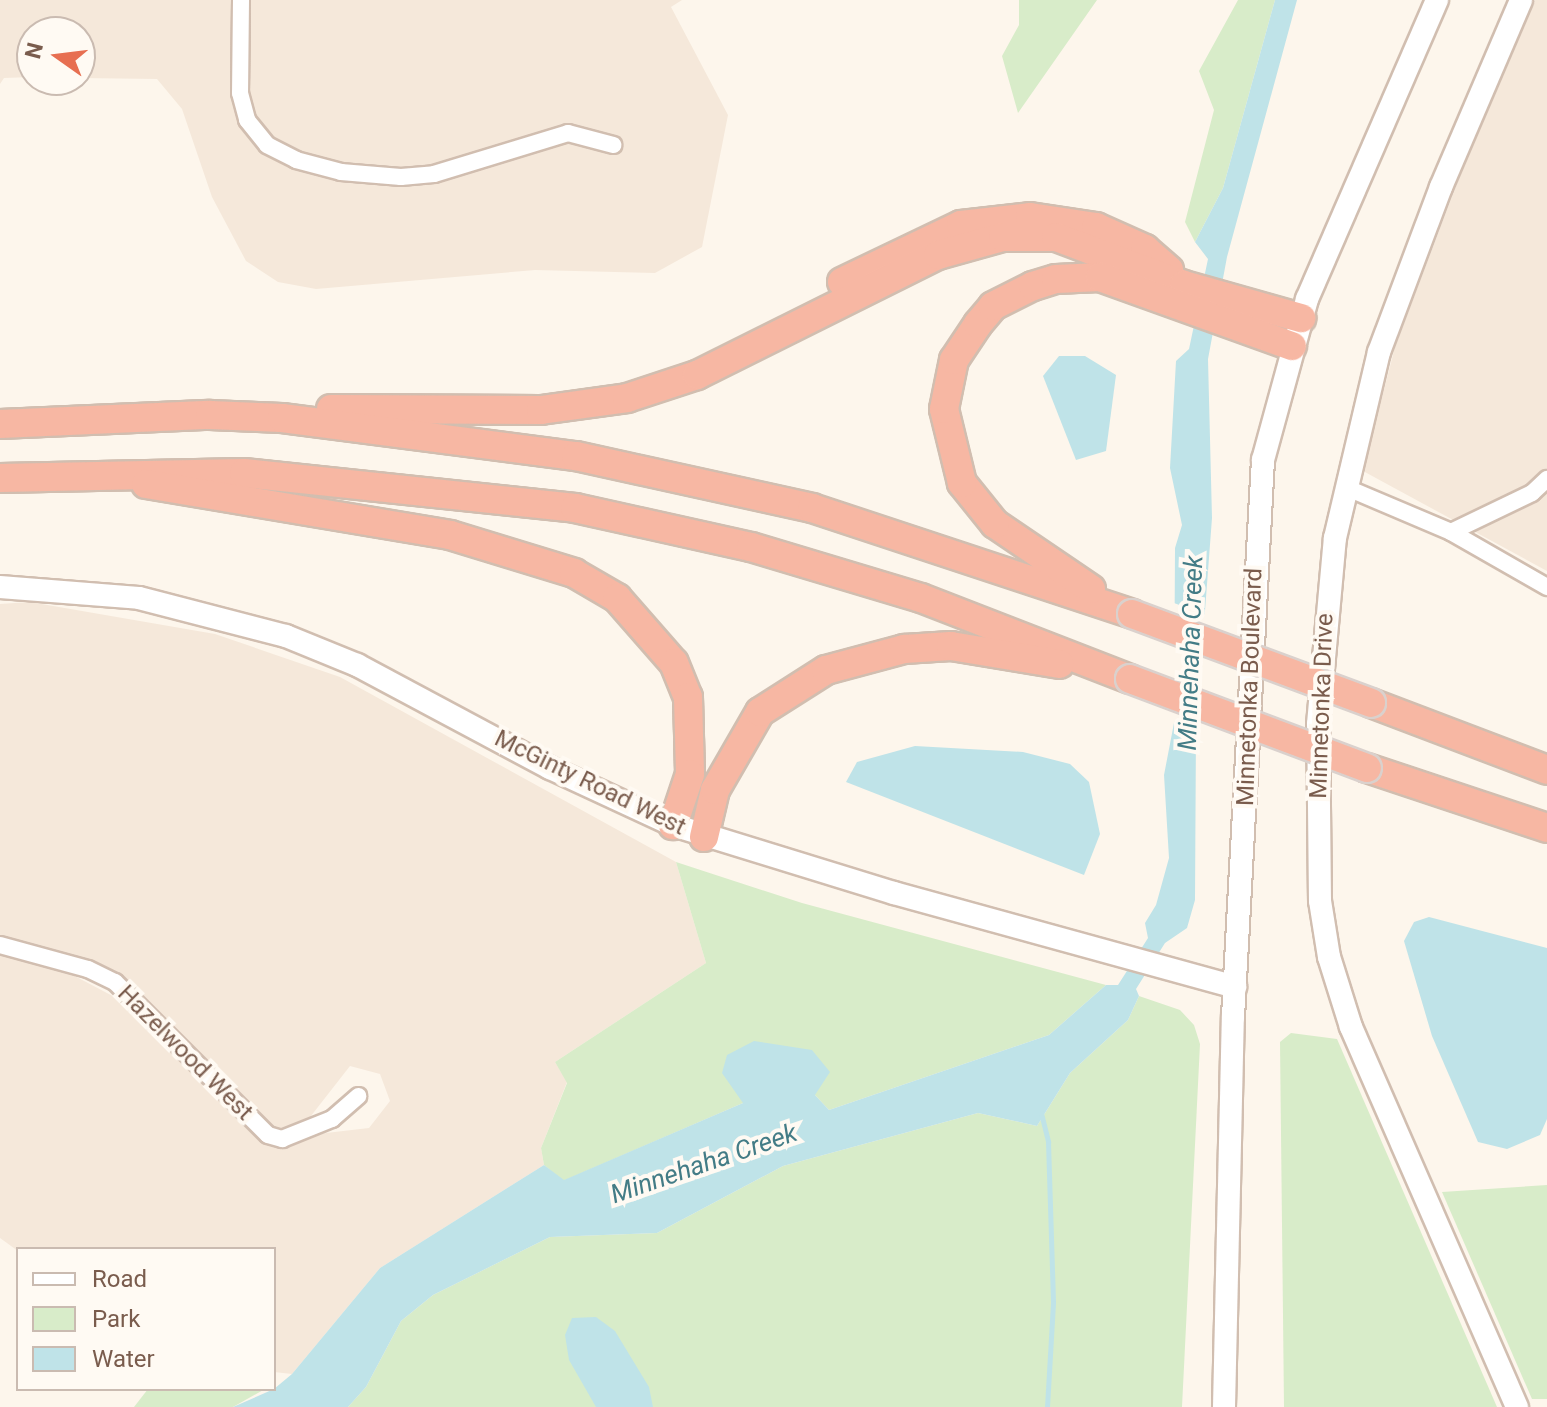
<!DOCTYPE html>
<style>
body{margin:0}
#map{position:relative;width:1547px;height:1407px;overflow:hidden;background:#fdf6ec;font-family:Roboto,sans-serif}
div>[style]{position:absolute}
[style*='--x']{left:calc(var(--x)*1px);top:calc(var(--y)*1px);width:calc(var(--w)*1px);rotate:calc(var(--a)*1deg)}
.residential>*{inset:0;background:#f5e8da}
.green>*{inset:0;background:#d8ecc9}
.water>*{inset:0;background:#bfe3e8}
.pier>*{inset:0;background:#fdf6ec}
.stream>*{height:5px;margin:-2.5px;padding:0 2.5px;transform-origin:2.5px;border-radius:2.5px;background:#bfe3e8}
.roads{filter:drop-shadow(2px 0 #d1beb0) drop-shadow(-2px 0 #d1beb0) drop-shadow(0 2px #d1beb0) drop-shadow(0 -2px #d1beb0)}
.street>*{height:16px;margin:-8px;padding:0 8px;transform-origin:8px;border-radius:8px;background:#fff}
.secondary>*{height:22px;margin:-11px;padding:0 11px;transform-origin:11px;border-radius:11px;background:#fff}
.highway>*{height:28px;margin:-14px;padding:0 14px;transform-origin:14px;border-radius:14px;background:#f7b7a3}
.bridges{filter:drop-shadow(2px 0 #dad1cd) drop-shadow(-2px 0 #dad1cd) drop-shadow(0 2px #dad1cd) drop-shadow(0 -2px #dad1cd)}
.highway-bridge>*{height:28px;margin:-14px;padding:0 14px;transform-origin:14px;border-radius:14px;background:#f7b7a3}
span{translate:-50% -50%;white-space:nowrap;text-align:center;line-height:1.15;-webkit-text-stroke:8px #fffaf3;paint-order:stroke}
.street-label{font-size:24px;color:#7a5c4d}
.water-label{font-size:26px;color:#437c86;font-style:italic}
.legend{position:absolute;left:16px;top:1247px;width:260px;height:144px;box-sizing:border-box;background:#fffaf3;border:2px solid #cabbb1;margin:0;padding:10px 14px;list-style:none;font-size:24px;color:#7a5c4d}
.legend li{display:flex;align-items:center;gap:16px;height:40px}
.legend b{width:40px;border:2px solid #cabbb1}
.north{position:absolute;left:16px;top:16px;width:80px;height:80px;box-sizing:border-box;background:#fffaf3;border:2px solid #cabbb1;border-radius:50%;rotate:284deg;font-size:22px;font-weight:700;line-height:32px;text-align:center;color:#7a5c4d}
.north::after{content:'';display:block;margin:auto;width:28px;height:36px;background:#e76f51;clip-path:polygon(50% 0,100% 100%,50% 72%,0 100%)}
</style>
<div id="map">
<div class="residential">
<div style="clip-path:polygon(0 0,682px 0,671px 7px,728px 115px,702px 247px,655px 273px,535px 270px,316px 289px,278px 282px,246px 261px,212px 197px,182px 109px,157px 79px,80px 78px,80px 32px,32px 32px,32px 77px,4px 78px,0 84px)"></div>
<div style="clip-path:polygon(1535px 0,1547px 0,1547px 571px,1363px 471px,1395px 347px,1485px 110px)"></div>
<div style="clip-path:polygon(30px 602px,215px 634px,340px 677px,676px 862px,706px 963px,555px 1062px,567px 1082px,541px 1148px,544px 1165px,380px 1268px,292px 1374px,274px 1372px,274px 1249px,18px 1251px,0 1238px,0 954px,69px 973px,124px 1002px,263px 1144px,276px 1147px,326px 1133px,369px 1128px,390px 1101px,380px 1074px,350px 1066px,307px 1121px,288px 1131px,273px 1130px,134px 987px,105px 968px,0 939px,0 604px)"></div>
</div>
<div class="green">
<div style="clip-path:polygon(1019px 0,1097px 0,1018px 113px,1002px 56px,1019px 25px)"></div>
<div style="clip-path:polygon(1238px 0,1275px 0,1223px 188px,1195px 242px,1185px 222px,1214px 110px,1199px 71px)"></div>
<div style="clip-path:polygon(676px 862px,802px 903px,1106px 985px,1049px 1035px,829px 1110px,815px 1095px,743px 1103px,563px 1181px,544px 1165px,541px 1148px,567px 1083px,555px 1062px,706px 963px)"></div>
<div style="clip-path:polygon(1139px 996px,1180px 1010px,1194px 1025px,1200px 1044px,1182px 1407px,348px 1407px,366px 1387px,401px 1321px,433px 1295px,550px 1237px,657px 1233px,783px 1166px,978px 1113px,1037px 1126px,1070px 1073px,1128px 1020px)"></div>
<div style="clip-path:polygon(1291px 1033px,1337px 1039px,1497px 1407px,1284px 1407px,1280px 1042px)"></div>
<div style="clip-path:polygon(1547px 1185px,1547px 1399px,1532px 1399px,1442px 1192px)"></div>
<div style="clip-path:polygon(148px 1389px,265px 1389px,233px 1407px,134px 1407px)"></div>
</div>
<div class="water">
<div style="clip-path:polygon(1275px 0,1297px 0,1227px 257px,1208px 359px,1212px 518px,1196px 730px,1195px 900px,1187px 928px,1165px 943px,1136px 989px,1139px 996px,1128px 1020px,1070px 1073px,1037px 1126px,978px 1113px,783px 1166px,657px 1233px,550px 1237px,433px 1295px,401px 1321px,366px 1387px,348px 1407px,233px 1407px,274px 1389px,292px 1374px,380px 1268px,544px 1165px,564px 1180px,743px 1103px,722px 1073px,727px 1055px,754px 1041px,812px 1050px,830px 1072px,815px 1095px,829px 1110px,1049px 1035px,1106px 985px,1118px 985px,1148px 938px,1145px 923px,1156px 905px,1169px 858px,1164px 775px,1174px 723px,1175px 548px,1182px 525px,1170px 468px,1176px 361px,1189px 349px,1208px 259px,1195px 242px,1223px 188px)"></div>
<div style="clip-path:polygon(1059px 356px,1085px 356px,1116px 375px,1106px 451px,1076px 460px,1043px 376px)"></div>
<div style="clip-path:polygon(915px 746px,1023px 752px,1070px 764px,1089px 782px,1100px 834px,1084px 875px,846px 782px,857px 762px)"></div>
<div style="clip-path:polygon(1429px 917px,1547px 948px,1547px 1119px,1540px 1135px,1507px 1149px,1478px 1142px,1432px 1036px,1404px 941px,1414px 922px)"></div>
<div style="clip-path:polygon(596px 1317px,615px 1331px,649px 1387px,653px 1407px,596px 1407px,569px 1360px,565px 1335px,572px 1318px)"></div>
</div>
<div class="pier">
<div style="clip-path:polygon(1174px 603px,1209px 616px,1200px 731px,1170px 720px)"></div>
</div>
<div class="stream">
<div style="--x:1041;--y:1113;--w:30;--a:76"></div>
<div style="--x:1048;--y:1142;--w:161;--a:88.2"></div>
<div style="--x:1053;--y:1303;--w:104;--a:93.3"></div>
</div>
<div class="roads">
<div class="street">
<div style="--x:241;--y:0;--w:93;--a:90.6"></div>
<div style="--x:240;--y:93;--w:28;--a:75"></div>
<div style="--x:247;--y:120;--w:32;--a:51"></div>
<div style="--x:267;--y:145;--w:33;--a:27"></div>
<div style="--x:296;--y:160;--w:47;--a:14.9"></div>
<div style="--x:341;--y:172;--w:60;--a:4.8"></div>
<div style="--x:401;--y:177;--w:33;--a:-5"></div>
<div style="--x:434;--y:174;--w:140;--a:-17"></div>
<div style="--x:568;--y:133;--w:47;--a:14.9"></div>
<div style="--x:1345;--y:487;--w:115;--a:23"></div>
<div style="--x:1451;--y:532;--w:111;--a:29.8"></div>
<div style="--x:1451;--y:532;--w:90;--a:-25.7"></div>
<div style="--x:1532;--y:493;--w:21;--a:-43"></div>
<div style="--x:0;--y:945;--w:91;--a:15.3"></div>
<div style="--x:88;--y:969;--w:30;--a:26"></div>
<div style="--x:115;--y:982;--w:216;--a:45"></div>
<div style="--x:268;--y:1135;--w:15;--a:16"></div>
<div style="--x:282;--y:1139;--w:54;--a:-21.8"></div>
<div style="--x:332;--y:1119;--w:35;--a:-41"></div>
</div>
<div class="secondary">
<div style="--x:0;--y:587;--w:139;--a:4.5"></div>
<div style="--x:139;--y:598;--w:152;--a:14.5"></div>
<div style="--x:286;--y:636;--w:77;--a:22.2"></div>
<div style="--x:357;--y:665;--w:219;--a:28.1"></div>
<div style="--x:550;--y:768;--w:136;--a:24.9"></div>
<div style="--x:673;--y:825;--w:231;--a:17.1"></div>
<div style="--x:894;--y:893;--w:354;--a:15.4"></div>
<div style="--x:1224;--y:1407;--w:390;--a:-88.7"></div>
<div style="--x:1233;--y:1017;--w:558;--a:-86.92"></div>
<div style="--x:1263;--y:460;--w:167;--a:-74.7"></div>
<div style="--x:1307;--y:299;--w:326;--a:-66.5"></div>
<div style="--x:1517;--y:1407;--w:415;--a:-113.6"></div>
<div style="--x:1351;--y:1027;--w:73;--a:-107.4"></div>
<div style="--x:1329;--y:957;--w:57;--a:-99.1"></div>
<div style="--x:1320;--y:901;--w:177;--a:-90.6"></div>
<div style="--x:1318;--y:724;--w:187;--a:-84.8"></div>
<div style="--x:1335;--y:538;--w:191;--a:-76.7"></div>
<div style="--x:1379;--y:352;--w:176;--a:-69.4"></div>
<div style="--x:1441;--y:187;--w:203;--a:-66.8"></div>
</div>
<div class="highway">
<div style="--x:842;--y:282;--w:132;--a:-25.6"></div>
<div style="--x:961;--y:225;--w:69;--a:-6.6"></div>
<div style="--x:1030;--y:217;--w:67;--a:8.6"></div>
<div style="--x:1096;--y:227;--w:54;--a:24.2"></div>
<div style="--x:1145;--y:249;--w:32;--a:41"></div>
<div style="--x:331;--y:409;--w:210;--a:0.3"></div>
<div style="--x:541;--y:410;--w:87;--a:-7.9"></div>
<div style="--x:627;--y:398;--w:74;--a:-18.2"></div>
<div style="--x:697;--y:375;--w:269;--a:-26.5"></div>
<div style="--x:938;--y:255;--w:67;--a:-15.5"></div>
<div style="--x:1003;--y:237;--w:53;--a:0"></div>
<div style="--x:1056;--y:237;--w:137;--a:20.6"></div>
<div style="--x:1184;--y:285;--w:122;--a:15.8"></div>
<div style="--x:0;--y:424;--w:210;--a:-2.5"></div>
<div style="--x:210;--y:415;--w:72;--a:2.4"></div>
<div style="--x:282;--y:418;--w:296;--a:7.4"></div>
<div style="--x:576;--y:456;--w:242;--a:12.4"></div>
<div style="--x:812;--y:508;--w:337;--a:18.3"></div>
<div style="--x:0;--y:478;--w:244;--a:-1.2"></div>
<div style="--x:244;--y:473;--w:333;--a:6"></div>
<div style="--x:575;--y:508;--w:180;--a:12.5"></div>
<div style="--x:751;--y:547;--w:177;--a:16.7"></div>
<div style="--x:921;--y:598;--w:224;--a:21.2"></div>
<div style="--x:146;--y:484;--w:308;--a:9.5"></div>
<div style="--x:450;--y:535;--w:130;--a:17"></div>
<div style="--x:574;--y:573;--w:50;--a:30.2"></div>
<div style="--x:617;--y:598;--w:86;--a:48.8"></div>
<div style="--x:674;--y:663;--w:37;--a:68"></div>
<div style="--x:688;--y:697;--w:77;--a:88.5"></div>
<div style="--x:690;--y:774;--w:54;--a:108.4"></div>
<div style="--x:1091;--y:589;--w:116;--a:-145.9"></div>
<div style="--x:995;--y:524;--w:53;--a:-128.8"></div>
<div style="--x:962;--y:483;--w:76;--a:-103.7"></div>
<div style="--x:944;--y:409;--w:50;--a:-78.5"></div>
<div style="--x:954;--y:360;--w:43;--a:-56.3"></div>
<div style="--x:978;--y:324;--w:23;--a:-50"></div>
<div style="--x:993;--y:306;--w:45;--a:-26.6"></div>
<div style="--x:1033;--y:286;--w:24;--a:-17"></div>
<div style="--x:1056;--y:279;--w:44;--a:-2.6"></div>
<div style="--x:1100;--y:277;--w:204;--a:19.8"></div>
<div style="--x:1371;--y:703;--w:188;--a:20.8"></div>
<div style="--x:1367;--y:768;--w:190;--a:18.4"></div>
<div style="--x:704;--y:837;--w:48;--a:-76.8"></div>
<div style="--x:715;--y:790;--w:90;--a:-60"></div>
<div style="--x:760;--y:712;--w:78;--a:-32.5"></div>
<div style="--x:826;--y:670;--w:81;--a:-15.1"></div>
<div style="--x:904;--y:649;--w:47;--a:-3.7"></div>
<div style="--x:951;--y:646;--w:110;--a:9.4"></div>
</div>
</div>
<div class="bridges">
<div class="highway-bridge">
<div style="--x:1132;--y:614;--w:255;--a:20.4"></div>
<div style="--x:1130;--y:679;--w:253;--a:20.6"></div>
</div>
</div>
<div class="street-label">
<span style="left:1250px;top:687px;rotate:-88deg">Minnetonka Boulevard</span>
<span style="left:1322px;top:706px;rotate:-88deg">Minnetonka Drive</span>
<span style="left:590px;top:783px;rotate:26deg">McGinty Road West</span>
<span style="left:185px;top:1053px;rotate:45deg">Hazelwood West</span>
</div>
<div class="water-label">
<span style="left:1191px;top:653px;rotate:-88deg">Minnehaha Creek</span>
<span style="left:704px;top:1164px;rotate:-19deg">Minnehaha Creek</span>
</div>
<ul class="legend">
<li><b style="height:10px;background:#fff"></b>Road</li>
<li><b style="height:22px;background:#d8ecc9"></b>Park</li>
<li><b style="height:22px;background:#bfe3e8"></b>Water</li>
</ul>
<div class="north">N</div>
</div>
